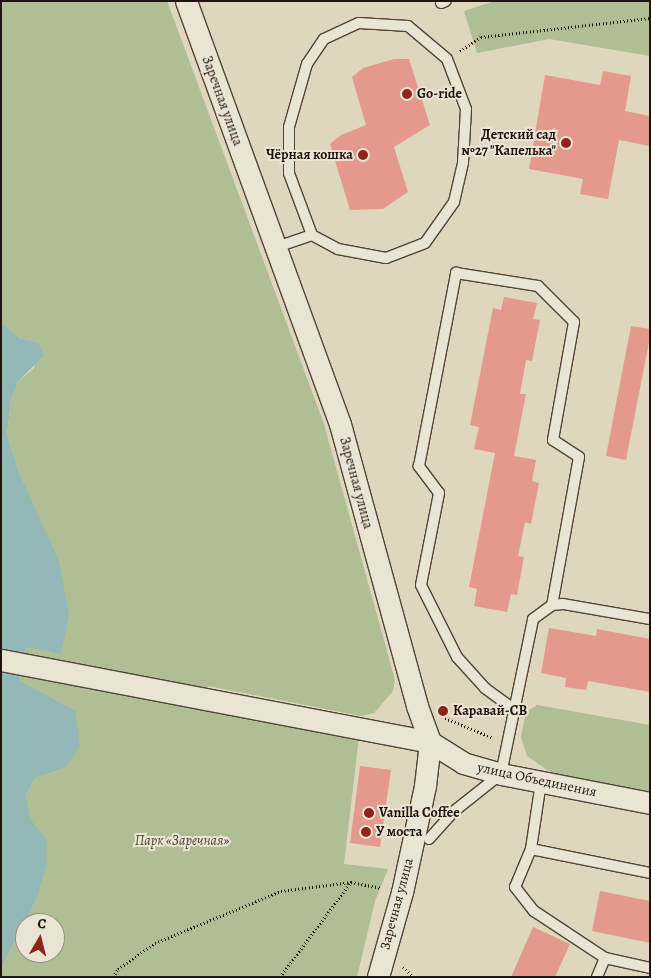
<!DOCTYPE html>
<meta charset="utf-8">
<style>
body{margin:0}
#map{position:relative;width:651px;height:978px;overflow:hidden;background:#ded6bd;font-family:Alegreya,serif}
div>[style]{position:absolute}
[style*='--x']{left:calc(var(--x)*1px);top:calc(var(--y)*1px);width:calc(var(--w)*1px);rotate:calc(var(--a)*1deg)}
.green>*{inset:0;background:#afbe93}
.water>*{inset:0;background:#94b7b8}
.building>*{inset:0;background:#e4998d}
.path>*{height:3px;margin-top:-1.5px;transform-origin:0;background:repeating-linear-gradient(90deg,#21130d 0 1px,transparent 0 3.5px)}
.roads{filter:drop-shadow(1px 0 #504439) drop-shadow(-1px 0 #504439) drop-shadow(0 1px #504439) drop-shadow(0 -1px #504439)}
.lane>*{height:10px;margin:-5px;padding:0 5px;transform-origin:5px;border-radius:5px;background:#eae4d4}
.street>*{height:21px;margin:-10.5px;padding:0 10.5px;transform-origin:10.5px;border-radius:10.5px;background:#eae4d4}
.dots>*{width:14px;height:14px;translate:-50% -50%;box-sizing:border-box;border:2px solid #eae4d4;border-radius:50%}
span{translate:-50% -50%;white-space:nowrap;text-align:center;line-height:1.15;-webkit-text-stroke:4px #eae4d4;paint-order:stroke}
.poi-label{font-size:14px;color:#21130d;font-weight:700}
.left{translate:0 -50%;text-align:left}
.right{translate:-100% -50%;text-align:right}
.street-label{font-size:14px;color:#21130d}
.park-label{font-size:14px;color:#4c4635;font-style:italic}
.frame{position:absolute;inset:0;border:2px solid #21130d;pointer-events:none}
.north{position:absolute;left:15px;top:913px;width:50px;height:50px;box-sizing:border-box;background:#eae4d4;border:1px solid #9a9084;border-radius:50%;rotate:8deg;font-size:14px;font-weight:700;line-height:20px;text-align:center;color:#21130d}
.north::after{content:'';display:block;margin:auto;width:18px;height:22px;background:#8f2418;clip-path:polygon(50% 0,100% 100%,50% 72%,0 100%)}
</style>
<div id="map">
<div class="green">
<div style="clip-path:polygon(evenodd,1px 1px,167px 1px,324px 424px,395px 680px,393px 691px,374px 713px,361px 716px,208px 686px,203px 707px,359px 737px,344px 864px,388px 869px,375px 901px,357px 977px,1px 977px,1px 968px,36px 900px,46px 838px,29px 819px,26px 795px,35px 778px,65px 768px,75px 710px,19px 680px,26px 647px,19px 473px,7px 435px,11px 400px,18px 382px,34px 368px,39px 343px,19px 338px,1px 322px,1px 1px,25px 923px,55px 923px,55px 953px,25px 953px,25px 923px)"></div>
<div style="clip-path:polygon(495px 1px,650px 1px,650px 56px,549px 39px,477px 53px,464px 11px)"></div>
<div style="clip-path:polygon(537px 705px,650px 725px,650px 793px,553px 774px,527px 756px,521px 737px,526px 712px)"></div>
</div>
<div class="water">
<div style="clip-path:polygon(1px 322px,19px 338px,39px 343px,44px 355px,18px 382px,11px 400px,7px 435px,19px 473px,59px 561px,69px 614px,61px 654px,26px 647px,19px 680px,75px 710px,80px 746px,65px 768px,35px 778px,26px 795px,30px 819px,46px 838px,47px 862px,36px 900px,1px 968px)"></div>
</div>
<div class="building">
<div style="clip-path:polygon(394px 59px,409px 59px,430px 125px,394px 147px,408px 192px,383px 209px,350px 210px,330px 144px,341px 135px,366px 125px,352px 77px,363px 68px)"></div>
<div style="clip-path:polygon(603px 71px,631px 76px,625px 111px,650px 116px,650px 146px,619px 140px,608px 199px,580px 194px,583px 179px,529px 169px,545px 75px,600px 85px)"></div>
<div style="clip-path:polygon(504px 297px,537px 303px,533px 319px,540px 320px,532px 361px,526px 360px,520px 394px,526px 394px,514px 456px,536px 460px,532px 481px,539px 483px,531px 524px,525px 522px,518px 556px,524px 557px,517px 595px,511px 594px,507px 612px,474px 606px,477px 589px,469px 587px,495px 453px,474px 449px,479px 427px,470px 425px,493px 308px,501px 310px)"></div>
<div style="clip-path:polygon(631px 326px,650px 329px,650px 337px,626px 460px,606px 456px)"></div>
<div style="clip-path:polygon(549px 628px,596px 636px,597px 629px,650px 639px,650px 692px,588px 681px,586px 690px,565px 687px,566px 678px,541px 673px)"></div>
<div style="clip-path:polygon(360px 766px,391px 770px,380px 847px,350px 843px)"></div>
<div style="clip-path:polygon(600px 891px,650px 901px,650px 943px,592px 931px)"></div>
<div style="clip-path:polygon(533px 927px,570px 944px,555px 977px,511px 977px)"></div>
</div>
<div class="path">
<div style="--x:460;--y:51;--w:25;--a:-34"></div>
<div style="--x:481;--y:37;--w:170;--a:-6.4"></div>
<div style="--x:445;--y:718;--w:52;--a:22.6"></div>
<div style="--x:403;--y:967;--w:15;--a:42"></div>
<div style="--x:113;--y:977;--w:9;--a:-58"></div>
<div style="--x:118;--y:969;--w:45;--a:-35.1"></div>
<div style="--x:155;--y:943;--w:136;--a:-22.4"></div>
<div style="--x:281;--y:891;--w:71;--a:-7.3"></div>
<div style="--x:351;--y:882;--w:31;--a:11"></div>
<div style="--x:280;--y:977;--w:119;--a:-53.2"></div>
</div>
<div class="roads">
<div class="lane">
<div style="--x:441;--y:3;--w:5;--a:-22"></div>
<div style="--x:359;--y:23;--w:49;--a:3.5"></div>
<div style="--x:408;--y:26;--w:51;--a:40.2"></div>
<div style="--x:447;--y:59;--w:53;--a:69.2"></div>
<div style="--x:466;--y:109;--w:54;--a:93.2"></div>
<div style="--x:463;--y:163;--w:40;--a:103"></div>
<div style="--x:454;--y:202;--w:50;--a:125.3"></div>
<div style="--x:425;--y:243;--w:42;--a:159"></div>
<div style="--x:386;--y:258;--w:49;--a:-169.4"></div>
<div style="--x:338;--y:249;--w:30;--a:-152"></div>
<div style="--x:312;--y:235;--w:66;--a:-110.4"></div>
<div style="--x:289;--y:173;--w:46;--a:-90"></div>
<div style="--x:289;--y:127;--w:66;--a:-74.1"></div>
<div style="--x:307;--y:64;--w:30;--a:-56"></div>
<div style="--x:324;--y:39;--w:38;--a:-25"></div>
<div style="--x:274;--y:248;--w:40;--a:-18.9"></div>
<div style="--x:515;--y:710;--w:37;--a:-144"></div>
<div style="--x:485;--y:688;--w:42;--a:-132.1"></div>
<div style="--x:457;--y:657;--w:80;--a:-116.6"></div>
<div style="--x:421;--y:585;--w:94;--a:-78.9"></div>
<div style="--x:439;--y:493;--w:34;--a:-127"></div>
<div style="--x:419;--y:466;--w:197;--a:-79.1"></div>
<div style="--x:456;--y:273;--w:83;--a:9"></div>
<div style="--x:538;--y:286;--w:51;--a:45"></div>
<div style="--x:574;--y:322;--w:120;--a:100.1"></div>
<div style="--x:553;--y:440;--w:31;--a:33"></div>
<div style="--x:579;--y:457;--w:150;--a:100.3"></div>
<div style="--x:541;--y:782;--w:68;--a:98.5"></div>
<div style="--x:531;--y:849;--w:41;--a:112.8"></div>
<div style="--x:515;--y:887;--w:31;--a:52"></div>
<div style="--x:534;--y:911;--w:85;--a:33.5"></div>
<div style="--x:605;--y:958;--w:21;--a:113"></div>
<div style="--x:429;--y:839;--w:36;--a:-48"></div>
<div style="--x:453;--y:812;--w:61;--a:-38.4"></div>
<div style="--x:501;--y:774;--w:158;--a:-78.3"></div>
<div style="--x:533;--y:619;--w:24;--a:-36"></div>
<div style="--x:552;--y:605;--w:11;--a:-5"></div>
<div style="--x:563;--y:604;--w:88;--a:9.8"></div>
<div style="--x:531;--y:849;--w:121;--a:11.4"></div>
<div style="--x:605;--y:958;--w:46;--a:12.5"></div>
</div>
<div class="street">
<div style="--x:186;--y:1;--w:450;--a:70"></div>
<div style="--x:340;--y:424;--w:292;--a:74.7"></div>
<div style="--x:417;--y:706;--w:38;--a:70"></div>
<div style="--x:430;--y:742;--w:44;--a:96.5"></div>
<div style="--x:425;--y:786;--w:108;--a:102.2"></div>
<div style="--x:402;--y:892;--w:88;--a:105.8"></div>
<div style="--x:1;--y:660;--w:437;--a:10.8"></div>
<div style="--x:430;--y:742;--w:39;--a:32"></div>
<div style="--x:463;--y:763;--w:40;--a:16"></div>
<div style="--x:501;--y:774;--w:152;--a:11"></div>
</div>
</div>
<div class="dots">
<div style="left:407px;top:94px;background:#8f2418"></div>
<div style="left:566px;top:143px;background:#8f2418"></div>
<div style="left:363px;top:155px;background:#8f2418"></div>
<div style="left:443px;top:711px;background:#8f2418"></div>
<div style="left:369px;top:813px;background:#8f2418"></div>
<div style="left:366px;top:832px;background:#8f2418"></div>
</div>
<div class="poi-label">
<span class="left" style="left:417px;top:94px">Go-ride</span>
<span class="right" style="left:556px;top:143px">Детский сад<br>№27 "Капелька"</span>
<span class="right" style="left:353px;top:155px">Чёрная кошка</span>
<span class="left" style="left:453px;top:711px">Каравай-СВ</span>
<span class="left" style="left:379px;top:813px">Vanilla Coffee</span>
<span class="left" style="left:376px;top:832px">У моста</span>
</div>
<div class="street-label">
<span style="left:222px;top:101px;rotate:70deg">Заречная улица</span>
<span style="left:356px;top:483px;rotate:75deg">Заречная улица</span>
<span style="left:537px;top:780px;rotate:12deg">улица Объединения</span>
<span style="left:397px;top:904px;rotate:-75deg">Заречная улица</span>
</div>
<div class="park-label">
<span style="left:182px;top:841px">Парк «Заречная»</span>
</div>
<div class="frame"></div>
<div class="north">С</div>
</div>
